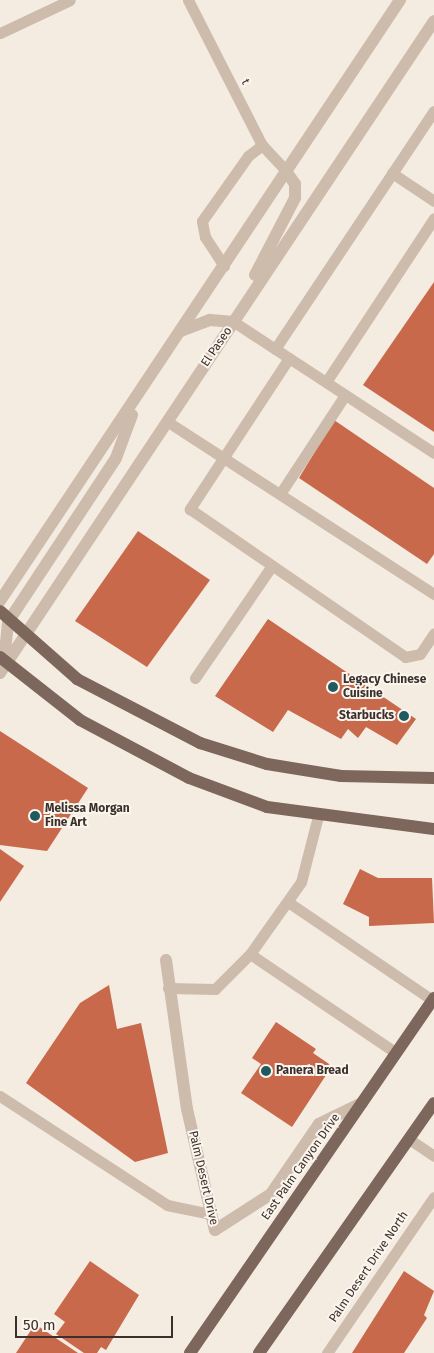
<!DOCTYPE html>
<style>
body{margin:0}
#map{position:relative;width:434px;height:1353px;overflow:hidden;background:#f4ebe1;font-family:"Fira Sans",sans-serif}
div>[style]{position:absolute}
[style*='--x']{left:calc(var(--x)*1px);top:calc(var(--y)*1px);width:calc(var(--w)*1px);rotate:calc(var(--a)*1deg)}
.building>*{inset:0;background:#c8694b}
.service>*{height:11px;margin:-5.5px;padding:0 5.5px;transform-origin:5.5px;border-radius:5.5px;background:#cdbbac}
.minor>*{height:12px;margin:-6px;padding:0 6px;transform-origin:6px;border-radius:6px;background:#cdbbac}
.tertiary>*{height:12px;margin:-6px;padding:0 6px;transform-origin:6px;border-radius:6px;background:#cdbbac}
.primary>*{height:12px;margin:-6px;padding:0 6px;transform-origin:6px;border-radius:6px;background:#7d675c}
.dots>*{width:14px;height:14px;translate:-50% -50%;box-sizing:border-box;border:2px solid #fbf5ee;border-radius:50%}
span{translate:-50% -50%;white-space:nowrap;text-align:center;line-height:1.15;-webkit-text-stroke:4px #fbf5ee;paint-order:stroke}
.street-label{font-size:12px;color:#3b302b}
.poi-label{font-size:12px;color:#3b302b;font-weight:700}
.left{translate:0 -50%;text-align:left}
.right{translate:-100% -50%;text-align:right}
.scale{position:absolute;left:15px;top:1316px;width:158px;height:22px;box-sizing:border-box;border:2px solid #3b302b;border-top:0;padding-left:6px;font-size:15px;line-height:18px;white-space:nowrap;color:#3b302b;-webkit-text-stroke:4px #fbf5ee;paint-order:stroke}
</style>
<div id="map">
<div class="building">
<div style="clip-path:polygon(434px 282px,434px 432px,363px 385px)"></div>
<div style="clip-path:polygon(334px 420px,434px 488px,434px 554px,427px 564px,299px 478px)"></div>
<div style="clip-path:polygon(138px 531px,210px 580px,147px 667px,75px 621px)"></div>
<div style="clip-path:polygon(268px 619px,416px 719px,397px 745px,366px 727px,358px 738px,348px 729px,341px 739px,288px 710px,273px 732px,215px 696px)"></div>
<div style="clip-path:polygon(0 731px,88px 788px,47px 851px,0 845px)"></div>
<div style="clip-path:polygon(0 849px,24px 866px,0 902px)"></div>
<div style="clip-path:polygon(360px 869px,378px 878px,432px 878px,434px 923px,369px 926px,369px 917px,343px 904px)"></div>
<div style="clip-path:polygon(109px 985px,117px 1029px,141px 1023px,168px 1153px,135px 1162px,26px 1083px,80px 1003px)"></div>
<div style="clip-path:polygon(276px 1022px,316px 1049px,313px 1053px,332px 1066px,292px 1127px,241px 1093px,261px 1064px,252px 1058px)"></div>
<div style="clip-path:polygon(90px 1261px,139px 1295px,106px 1350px,101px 1347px,97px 1353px,84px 1353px,56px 1334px,65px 1322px,54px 1314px)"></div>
<div style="clip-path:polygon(404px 1271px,434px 1291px,424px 1315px,427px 1318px,404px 1353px,352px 1353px)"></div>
<div style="clip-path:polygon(35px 1324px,78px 1353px,16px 1353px)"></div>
</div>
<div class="service">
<div style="--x:188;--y:0;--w:163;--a:63"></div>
<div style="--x:262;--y:145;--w:35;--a:47"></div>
<div style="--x:0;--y:33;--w:77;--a:-25.2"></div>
<div style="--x:392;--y:173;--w:50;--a:33.7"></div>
<div style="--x:224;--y:266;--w:35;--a:-123"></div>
<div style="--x:205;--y:237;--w:16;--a:-101"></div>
<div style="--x:202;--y:221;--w:80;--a:-54.7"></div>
<div style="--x:248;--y:156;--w:18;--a:-38"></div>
<div style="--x:234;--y:322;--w:239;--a:33.2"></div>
<div style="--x:275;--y:349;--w:286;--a:-56.3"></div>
<div style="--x:289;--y:358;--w:181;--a:123.3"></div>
<div style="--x:190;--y:509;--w:261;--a:34.5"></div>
<div style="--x:405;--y:657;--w:15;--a:-11"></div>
<div style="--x:420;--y:654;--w:25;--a:-56"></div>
<div style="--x:326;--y:382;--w:196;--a:-56.6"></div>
<div style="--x:168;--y:422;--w:317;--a:32.9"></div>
<div style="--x:280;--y:494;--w:118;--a:-56.7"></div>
<div style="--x:195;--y:678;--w:135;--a:-55.6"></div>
<div style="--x:318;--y:816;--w:68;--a:104.4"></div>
<div style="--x:301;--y:882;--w:88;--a:125.3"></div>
<div style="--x:250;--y:954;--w:176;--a:34.1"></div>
<div style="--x:288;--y:902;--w:174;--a:34.2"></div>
<div style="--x:168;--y:988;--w:47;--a:1.2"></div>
<div style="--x:215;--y:989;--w:49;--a:-45"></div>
<div style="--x:0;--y:1096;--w:199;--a:33.1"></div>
<div style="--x:167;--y:1205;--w:45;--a:11.6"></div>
<div style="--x:409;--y:1139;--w:30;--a:34"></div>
<div style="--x:327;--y:1353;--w:189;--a:-55.6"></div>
</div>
<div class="minor">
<div style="--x:166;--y:960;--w:150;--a:82"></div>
<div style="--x:187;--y:1109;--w:124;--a:77"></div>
<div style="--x:215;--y:1230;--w:67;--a:-32.7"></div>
<div style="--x:271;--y:1194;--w:85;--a:-55.6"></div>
<div style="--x:319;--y:1124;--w:48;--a:-26"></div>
</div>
<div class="tertiary">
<div style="--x:255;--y:275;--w:87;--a:-62.5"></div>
<div style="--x:295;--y:198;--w:14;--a:-90"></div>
<div style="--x:295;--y:184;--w:16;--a:-125"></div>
<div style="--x:181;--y:331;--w:31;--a:-21"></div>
<div style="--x:210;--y:320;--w:24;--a:5"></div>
<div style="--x:0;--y:601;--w:722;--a:-56.35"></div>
<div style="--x:4;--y:661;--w:39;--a:-84"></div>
<div style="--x:8;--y:622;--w:196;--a:-56.6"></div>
<div style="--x:116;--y:458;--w:46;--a:-69.6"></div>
<div style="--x:0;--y:673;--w:783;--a:-56.35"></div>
</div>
<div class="primary">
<div style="--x:0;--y:611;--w:103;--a:41.4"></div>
<div style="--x:77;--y:679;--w:139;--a:27.5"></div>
<div style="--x:200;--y:743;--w:70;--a:17.4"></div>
<div style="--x:267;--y:764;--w:75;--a:9.2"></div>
<div style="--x:341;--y:776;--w:93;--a:1.2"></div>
<div style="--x:0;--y:657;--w:102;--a:38.2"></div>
<div style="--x:80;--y:720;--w:123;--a:28"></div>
<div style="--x:189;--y:778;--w:83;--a:20.4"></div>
<div style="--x:267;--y:807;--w:168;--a:7.5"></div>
<div style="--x:190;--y:1353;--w:431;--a:-55.5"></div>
<div style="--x:259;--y:1353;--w:305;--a:-55"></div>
</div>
<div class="dots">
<div style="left:333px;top:687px;background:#1f5a5e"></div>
<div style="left:404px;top:716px;background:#1f5a5e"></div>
<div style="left:35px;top:816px;background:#1f5a5e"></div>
<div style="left:266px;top:1071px;background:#1f5a5e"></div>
</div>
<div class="street-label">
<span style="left:245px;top:82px;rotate:63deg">t</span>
<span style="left:217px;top:347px;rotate:-56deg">El Paseo</span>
<span style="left:301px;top:1167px;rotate:-55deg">East Palm Canyon Drive</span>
<span style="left:203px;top:1178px;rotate:77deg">Palm Desert Drive</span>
<span style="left:369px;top:1267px;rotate:-56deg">Palm Desert Drive North</span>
</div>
<div class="poi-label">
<span class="left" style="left:343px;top:687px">Legacy Chinese<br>Cuisine</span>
<span class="right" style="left:394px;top:716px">Starbucks</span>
<span class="left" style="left:45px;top:816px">Melissa Morgan<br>Fine Art</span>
<span class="left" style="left:276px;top:1071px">Panera Bread</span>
</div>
<div class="scale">50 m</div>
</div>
